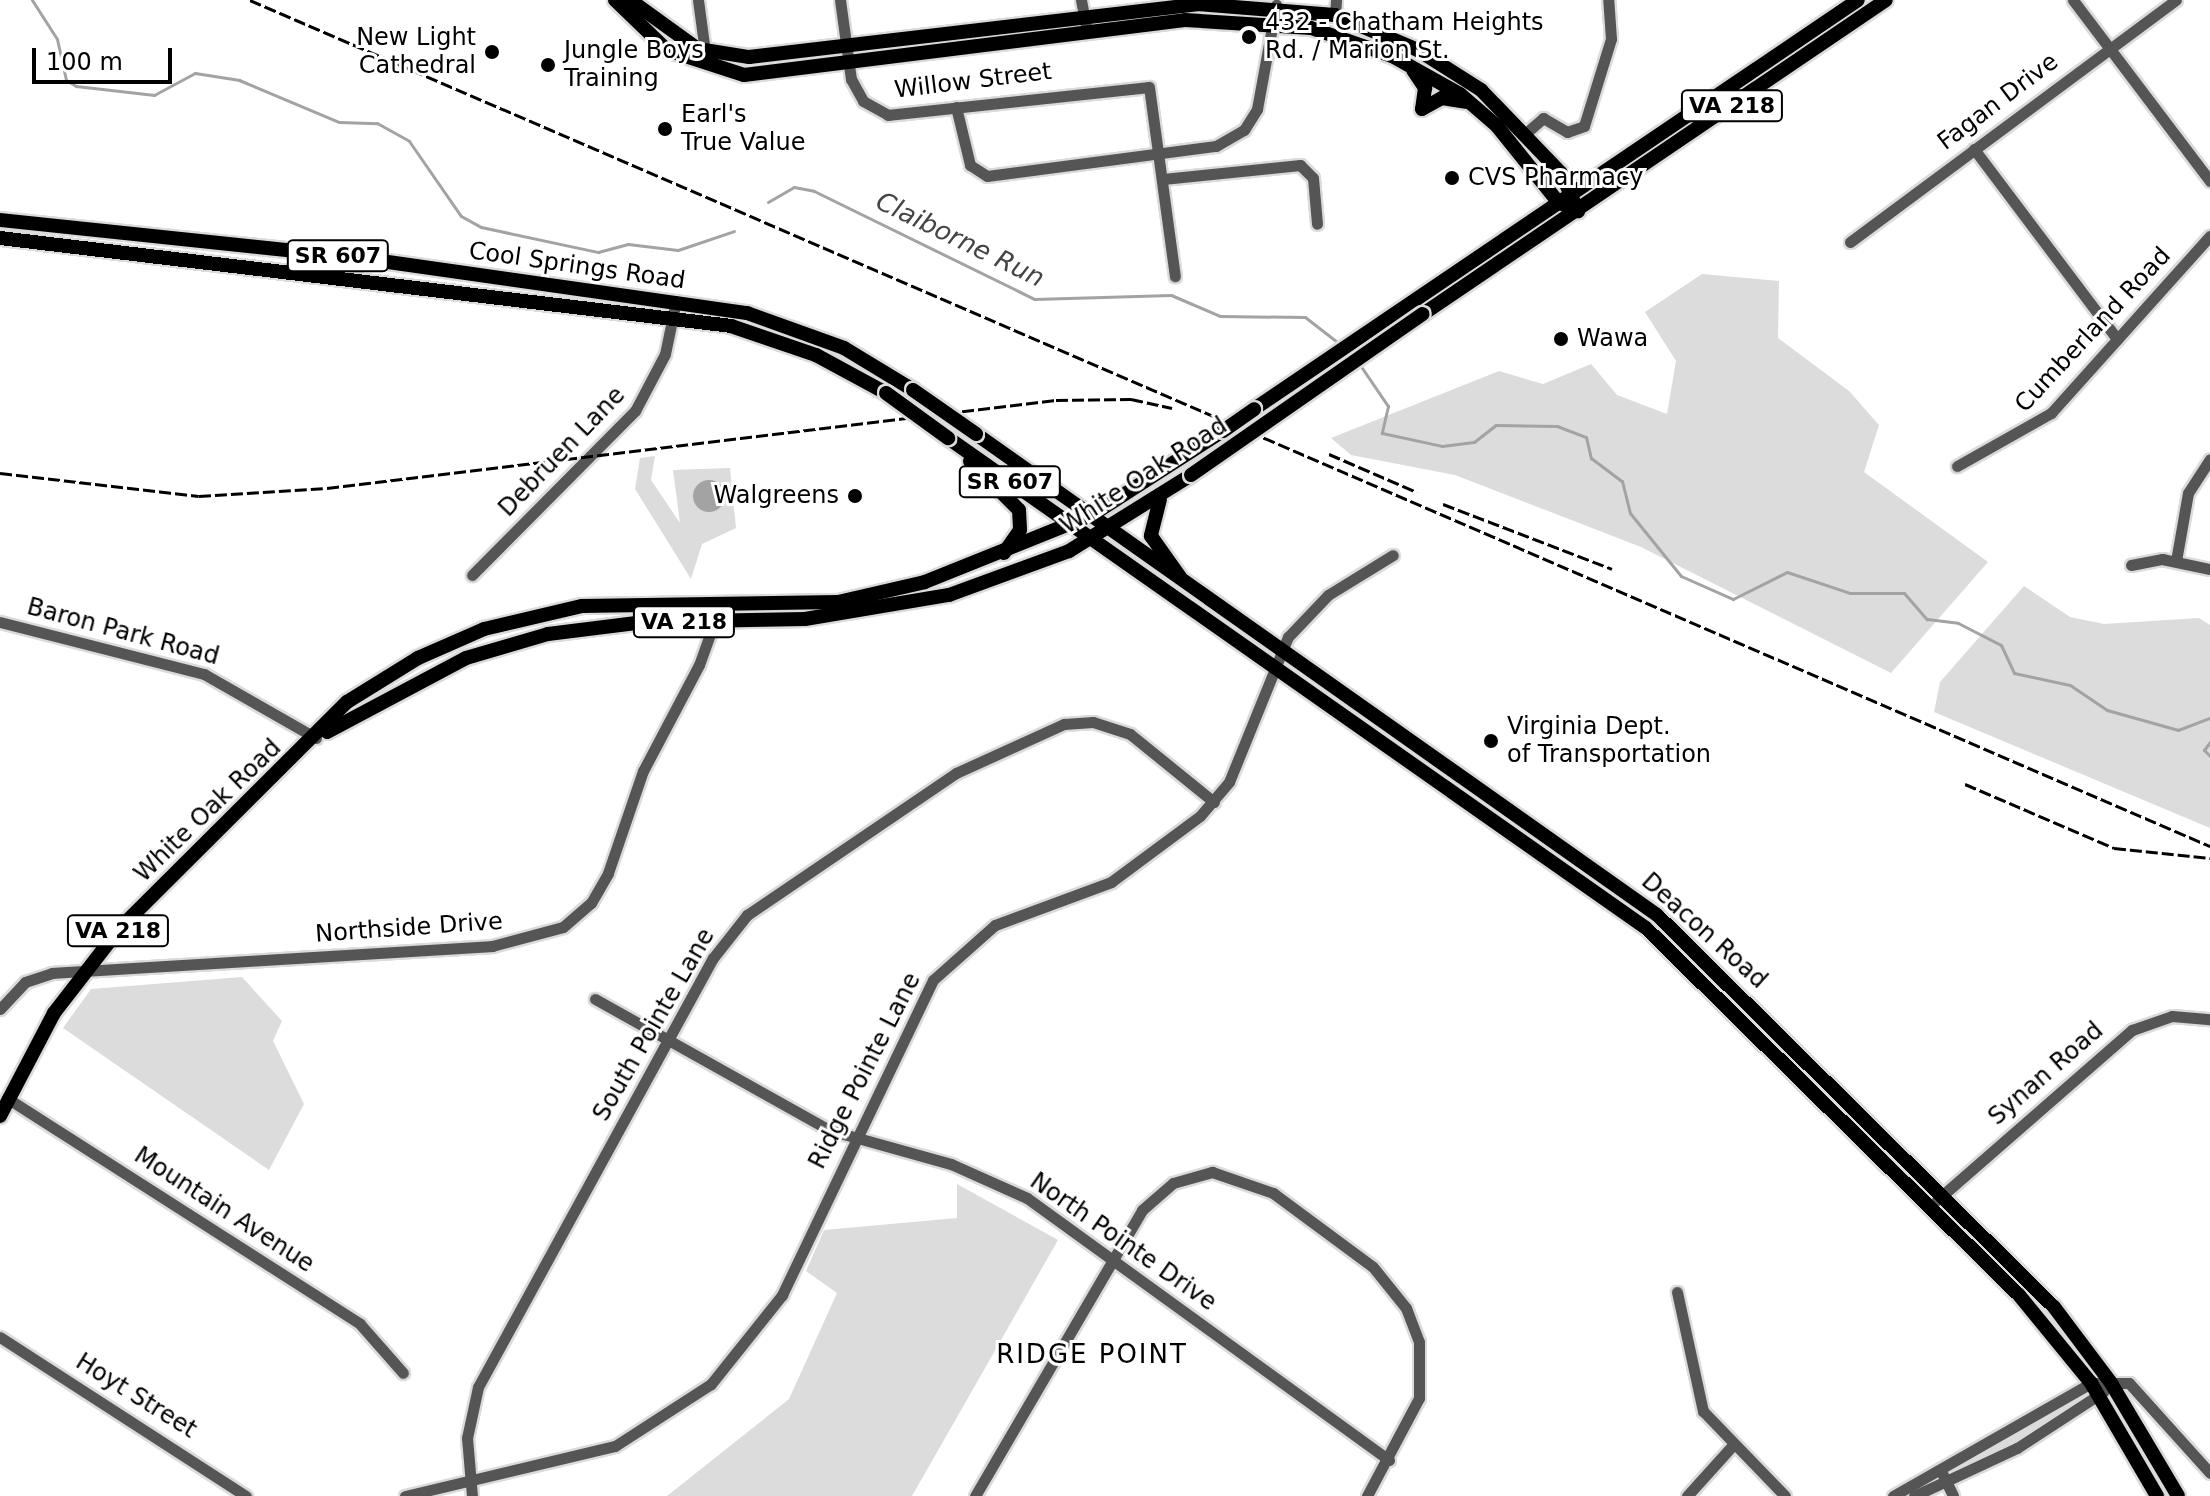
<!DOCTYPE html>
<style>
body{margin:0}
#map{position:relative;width:2210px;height:1496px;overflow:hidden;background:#fff;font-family:"DejaVu Sans",sans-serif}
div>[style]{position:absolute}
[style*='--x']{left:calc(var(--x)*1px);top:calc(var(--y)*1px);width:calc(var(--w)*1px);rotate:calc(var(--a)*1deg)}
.green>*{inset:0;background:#dcdcdc}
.water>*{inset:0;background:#a3a3a3}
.round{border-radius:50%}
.stream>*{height:3px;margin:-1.5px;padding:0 1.5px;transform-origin:1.5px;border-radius:1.5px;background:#a3a3a3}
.roads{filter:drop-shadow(2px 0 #dbdbdb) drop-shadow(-2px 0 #dbdbdb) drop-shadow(0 2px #dbdbdb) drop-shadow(0 -2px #dbdbdb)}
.minor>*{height:11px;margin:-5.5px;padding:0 5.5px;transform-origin:5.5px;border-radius:5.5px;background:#555}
.major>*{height:14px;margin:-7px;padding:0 7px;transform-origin:7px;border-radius:7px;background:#000}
.rail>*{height:3px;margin-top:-1.5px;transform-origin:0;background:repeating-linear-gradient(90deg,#000 0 12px,transparent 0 16px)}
.bridges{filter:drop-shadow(2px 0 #dbdbdb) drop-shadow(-2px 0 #dbdbdb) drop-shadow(0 2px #dbdbdb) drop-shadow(0 -2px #dbdbdb)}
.major-bridge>*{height:14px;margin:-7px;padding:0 7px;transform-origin:7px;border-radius:7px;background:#000}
.dots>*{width:22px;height:22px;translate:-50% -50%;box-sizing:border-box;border:4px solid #fff;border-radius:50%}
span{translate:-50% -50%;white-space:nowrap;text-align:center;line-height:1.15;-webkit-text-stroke:6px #fff;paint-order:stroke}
.shield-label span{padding:2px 6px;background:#fff;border:2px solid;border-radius:6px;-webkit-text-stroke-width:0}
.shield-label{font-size:22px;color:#000;font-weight:700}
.poi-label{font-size:24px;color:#000}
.left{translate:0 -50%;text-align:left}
.right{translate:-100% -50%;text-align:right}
.street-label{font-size:24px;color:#000}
.water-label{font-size:26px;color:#444;font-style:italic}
.neighbourhood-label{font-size:26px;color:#000;letter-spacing:2px}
.scale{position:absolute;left:32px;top:48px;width:140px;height:36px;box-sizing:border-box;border:4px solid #000;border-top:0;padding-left:10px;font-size:24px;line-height:28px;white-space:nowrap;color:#000;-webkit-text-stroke:6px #fff;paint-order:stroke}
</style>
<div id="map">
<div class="green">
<div style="clip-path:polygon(1702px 274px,1779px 281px,1778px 338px,1849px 391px,1879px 425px,1864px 472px,1988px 562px,1891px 673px,1641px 547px,1455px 475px,1351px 455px,1331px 438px,1499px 371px,1543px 384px,1591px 364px,1617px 395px,1667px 414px,1676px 361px,1645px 312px)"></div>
<div style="clip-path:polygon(655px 456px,651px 480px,680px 523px,673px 470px,730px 468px,736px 528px,702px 544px,691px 579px,635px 489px,640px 458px)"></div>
<div style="clip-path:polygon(2024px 586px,2070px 617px,2104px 624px,2199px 618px,2210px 625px,2210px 828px,1934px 712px,1940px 682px)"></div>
<div style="clip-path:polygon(242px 977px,282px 1021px,273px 1041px,304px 1104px,269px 1170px,63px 1028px,91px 989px)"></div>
<div style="clip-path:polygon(957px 1184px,1058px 1240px,912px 1496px,667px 1496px,789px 1399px,837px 1293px,806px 1271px,824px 1230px,957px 1218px)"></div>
<div style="clip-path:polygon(2085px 1397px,2023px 1440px,1966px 1464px,2077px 1398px)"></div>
</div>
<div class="water">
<div class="round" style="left:693px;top:480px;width:32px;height:32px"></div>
</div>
<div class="stream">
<div style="--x:32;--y:0;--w:46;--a:57.3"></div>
<div style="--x:57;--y:39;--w:42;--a:77.6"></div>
<div style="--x:66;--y:80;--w:12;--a:31"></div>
<div style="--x:76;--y:86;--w:79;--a:6.6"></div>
<div style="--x:154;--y:95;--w:47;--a:-28.2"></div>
<div style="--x:195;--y:73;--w:45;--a:9"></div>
<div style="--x:239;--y:80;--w:108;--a:22.8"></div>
<div style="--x:339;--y:122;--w:38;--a:2"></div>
<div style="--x:377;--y:123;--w:37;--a:29"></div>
<div style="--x:409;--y:141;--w:91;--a:55.3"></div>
<div style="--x:461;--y:216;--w:23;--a:29"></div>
<div style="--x:481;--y:227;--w:120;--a:12.1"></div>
<div style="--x:598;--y:252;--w:31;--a:-15"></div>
<div style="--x:628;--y:244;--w:50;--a:6.8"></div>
<div style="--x:678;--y:250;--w:59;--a:-18.7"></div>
<div style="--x:768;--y:202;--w:30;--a:-30"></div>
<div style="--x:794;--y:187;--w:20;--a:11"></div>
<div style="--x:814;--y:191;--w:245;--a:26.1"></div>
<div style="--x:1034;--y:299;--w:137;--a:-1.7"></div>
<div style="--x:1171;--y:295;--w:53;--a:23.2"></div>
<div style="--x:1220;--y:316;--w:85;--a:0.7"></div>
<div style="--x:1305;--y:317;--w:46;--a:37.9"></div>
<div style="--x:1360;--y:365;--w:50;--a:55.7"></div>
<div style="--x:1388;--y:406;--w:28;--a:103"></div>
<div style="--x:1382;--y:433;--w:61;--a:12.2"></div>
<div style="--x:1442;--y:446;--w:32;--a:-7"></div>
<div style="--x:1474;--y:442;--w:28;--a:-38"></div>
<div style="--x:1496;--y:425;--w:61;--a:0.9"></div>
<div style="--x:1557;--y:426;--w:31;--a:21"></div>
<div style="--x:1586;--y:437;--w:22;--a:77"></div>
<div style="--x:1591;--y:458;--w:39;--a:37"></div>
<div style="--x:1622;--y:481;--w:33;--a:76"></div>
<div style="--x:1630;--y:513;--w:81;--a:51"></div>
<div style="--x:1681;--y:576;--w:57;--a:23.9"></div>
<div style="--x:1733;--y:599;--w:60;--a:-26.6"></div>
<div style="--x:1787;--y:572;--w:66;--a:18.4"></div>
<div style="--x:1850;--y:593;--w:54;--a:0"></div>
<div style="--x:1904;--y:593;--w:35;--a:49"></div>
<div style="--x:1927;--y:619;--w:31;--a:7"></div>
<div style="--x:1958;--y:623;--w:48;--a:27.1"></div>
<div style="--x:2001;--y:645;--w:31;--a:65"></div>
<div style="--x:2014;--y:673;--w:57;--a:12.1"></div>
<div style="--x:2070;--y:685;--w:45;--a:34"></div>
<div style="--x:2107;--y:710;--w:74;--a:15.7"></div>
<div style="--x:2178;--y:730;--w:34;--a:-21"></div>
<div style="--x:2210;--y:742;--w:10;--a:127"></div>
<div style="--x:2204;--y:750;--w:8;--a:45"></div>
</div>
<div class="roads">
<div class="minor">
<div style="--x:698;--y:0;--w:52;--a:82.3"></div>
<div style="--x:840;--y:0;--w:80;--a:82.1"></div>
<div style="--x:851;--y:79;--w:25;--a:61"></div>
<div style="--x:863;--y:101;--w:29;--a:29"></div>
<div style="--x:888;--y:115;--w:262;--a:-6.1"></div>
<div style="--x:1149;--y:87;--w:191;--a:82.2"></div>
<div style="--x:1081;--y:0;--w:25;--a:79"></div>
<div style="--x:2073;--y:0;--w:227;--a:52.9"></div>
<div style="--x:1335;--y:15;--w:15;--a:-86"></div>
<div style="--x:956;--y:107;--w:60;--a:76.4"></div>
<div style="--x:970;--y:165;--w:20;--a:33"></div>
<div style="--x:987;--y:176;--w:231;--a:-7.5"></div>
<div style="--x:1216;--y:146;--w:32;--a:-30"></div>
<div style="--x:1244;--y:130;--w:25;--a:-58"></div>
<div style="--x:1257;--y:109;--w:106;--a:-79.6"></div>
<div style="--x:1526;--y:133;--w:23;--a:-41"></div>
<div style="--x:1543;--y:118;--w:28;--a:30"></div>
<div style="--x:1567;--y:132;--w:18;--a:-19"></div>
<div style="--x:1584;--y:126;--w:91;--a:-72.8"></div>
<div style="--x:1611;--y:39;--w:39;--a:-94"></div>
<div style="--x:1974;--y:149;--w:238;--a:53"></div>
<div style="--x:1163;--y:179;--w:138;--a:-5.8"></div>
<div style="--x:1300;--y:165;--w:18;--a:45"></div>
<div style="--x:1313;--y:178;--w:46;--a:85"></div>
<div style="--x:1850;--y:242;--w:406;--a:-36.6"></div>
<div style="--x:1957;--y:466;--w:108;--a:-29.4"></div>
<div style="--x:2051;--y:413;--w:238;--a:-48.1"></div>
<div style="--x:2176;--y:561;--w:69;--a:-80"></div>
<div style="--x:2188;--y:493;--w:40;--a:-57.1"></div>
<div style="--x:2131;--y:565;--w:32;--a:-11"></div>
<div style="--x:2162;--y:559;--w:49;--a:11.8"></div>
<div style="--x:472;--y:575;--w:231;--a:-45.2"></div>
<div style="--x:635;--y:411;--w:64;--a:-62.2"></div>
<div style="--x:665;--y:354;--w:54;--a:-78.3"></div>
<div style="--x:0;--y:622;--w:211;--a:14.3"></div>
<div style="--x:204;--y:674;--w:129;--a:29.7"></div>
<div style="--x:595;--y:999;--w:268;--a:29.2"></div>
<div style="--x:829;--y:1130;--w:127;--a:15.6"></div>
<div style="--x:951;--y:1164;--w:83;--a:24.1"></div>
<div style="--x:1027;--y:1198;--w:447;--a:35.9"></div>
<div style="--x:0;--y:1009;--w:37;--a:-47"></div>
<div style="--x:25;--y:982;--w:28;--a:-18"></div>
<div style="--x:52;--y:973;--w:441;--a:-3.5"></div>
<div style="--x:492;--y:946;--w:73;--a:-15"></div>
<div style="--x:563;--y:927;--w:37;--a:-41"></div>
<div style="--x:591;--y:903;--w:34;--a:-60"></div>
<div style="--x:608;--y:873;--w:108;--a:-71.1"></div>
<div style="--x:643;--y:771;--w:120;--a:-62.2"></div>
<div style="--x:699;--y:665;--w:45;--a:-70.3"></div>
<div style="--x:714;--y:623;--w:19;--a:-106"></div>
<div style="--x:7;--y:1098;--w:419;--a:32.6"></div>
<div style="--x:360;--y:1324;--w:65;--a:48.7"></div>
<div style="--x:1937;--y:1200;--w:259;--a:-41.1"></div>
<div style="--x:2132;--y:1030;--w:42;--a:-19.3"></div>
<div style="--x:2172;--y:1016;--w:38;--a:5"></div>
<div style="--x:1677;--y:1292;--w:122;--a:77.7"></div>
<div style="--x:1703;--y:1411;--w:118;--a:46"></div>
<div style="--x:0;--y:1337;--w:293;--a:32.9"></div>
<div style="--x:1942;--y:1473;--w:25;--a:64"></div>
<div style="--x:405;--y:1496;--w:216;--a:-13.4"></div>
<div style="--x:615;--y:1446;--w:114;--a:-32.9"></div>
<div style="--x:711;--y:1384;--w:114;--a:-51.4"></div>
<div style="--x:782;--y:1295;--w:349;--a:-64.4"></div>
<div style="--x:933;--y:980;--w:83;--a:-41.6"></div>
<div style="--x:995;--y:925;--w:124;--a:-20.3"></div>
<div style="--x:1111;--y:882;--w:111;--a:-36.6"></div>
<div style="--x:1200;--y:816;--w:45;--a:-49.5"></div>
<div style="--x:1229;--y:782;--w:157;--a:-67.9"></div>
<div style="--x:1288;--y:637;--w:58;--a:-46.4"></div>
<div style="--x:1328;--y:595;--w:76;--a:-31.6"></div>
<div style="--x:472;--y:1496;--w:58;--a:-94.9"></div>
<div style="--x:467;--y:1438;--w:52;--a:-77.8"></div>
<div style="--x:478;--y:1387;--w:489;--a:-61.3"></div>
<div style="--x:713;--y:958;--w:55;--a:-51.7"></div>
<div style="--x:747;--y:915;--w:253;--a:-34.2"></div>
<div style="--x:956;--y:773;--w:119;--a:-24.4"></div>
<div style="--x:1064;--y:724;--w:29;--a:-4"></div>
<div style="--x:1093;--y:722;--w:39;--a:18"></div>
<div style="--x:1130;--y:734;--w:108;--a:39"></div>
<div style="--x:975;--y:1496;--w:331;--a:-59.7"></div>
<div style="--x:1142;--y:1210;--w:41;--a:-41.1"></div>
<div style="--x:1173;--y:1183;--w:41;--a:-15.8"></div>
<div style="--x:1212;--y:1172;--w:65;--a:19"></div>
<div style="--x:1273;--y:1193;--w:124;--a:36.5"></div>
<div style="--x:1373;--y:1267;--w:53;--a:51.2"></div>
<div style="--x:1406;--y:1308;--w:36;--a:69"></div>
<div style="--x:1419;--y:1342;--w:56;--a:90"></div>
<div style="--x:1419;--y:1398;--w:111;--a:118"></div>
<div style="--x:1687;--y:1496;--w:67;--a:-48"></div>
<div style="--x:1893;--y:1496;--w:228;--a:-29.7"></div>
<div style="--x:2091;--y:1383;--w:38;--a:0"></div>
<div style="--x:2129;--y:1383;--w:121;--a:48"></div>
<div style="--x:1914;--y:1496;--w:114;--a:-25"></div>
<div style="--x:2017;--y:1448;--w:103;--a:-33.1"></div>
</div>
<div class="major">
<div style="--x:615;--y:0;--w:72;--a:43.9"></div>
<div style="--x:667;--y:50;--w:81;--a:18"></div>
<div style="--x:744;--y:75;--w:444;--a:-7.1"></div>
<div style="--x:1185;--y:20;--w:126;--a:3.6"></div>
<div style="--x:1311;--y:28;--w:86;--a:19.1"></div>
<div style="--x:1392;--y:56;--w:78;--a:29.2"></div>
<div style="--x:1460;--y:94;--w:49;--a:40.9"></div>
<div style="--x:1497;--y:126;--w:97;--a:51.2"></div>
<div style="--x:1558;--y:202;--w:22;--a:24"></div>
<div style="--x:630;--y:0;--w:84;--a:35.8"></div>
<div style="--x:698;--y:49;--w:52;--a:8.9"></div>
<div style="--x:749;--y:57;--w:451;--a:-6.7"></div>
<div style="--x:1197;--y:4;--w:138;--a:4.6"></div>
<div style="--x:1335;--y:15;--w:90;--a:22.9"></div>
<div style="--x:1418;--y:50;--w:75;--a:32.4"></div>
<div style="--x:1481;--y:90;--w:115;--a:46.1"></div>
<div style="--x:1561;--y:173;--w:42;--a:65.9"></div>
<div style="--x:1413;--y:70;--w:22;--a:56"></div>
<div style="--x:1425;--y:88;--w:21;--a:98"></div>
<div style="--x:1422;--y:109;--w:23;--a:-29"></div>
<div style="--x:1442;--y:98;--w:24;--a:9"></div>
<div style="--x:0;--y:220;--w:362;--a:6"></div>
<div style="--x:360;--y:258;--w:391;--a:8.1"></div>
<div style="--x:747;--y:313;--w:103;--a:19.8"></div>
<div style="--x:844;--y:348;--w:81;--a:31.3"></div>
<div style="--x:0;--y:238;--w:736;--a:6.86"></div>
<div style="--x:731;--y:326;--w:90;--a:18.8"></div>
<div style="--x:816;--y:355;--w:80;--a:28.5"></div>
<div style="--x:1423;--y:314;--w:559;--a:-34.14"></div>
<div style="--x:1254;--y:409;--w:729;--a:-34.1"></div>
<div style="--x:976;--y:434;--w:834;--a:35.23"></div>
<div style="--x:1657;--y:915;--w:558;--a:44.64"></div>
<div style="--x:2054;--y:1307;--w:95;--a:53.1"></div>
<div style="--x:2111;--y:1383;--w:131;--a:59.3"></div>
<div style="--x:948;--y:438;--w:853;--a:35.07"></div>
<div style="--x:1646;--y:928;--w:523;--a:44.54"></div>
<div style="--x:2019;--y:1295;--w:114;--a:50.7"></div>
<div style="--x:2091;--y:1383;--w:131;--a:59.7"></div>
<div style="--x:970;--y:461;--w:69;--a:45"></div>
<div style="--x:1019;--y:510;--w:20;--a:87"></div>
<div style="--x:1020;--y:530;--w:28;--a:125"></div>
<div style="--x:1160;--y:499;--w:38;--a:104"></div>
<div style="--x:1151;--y:536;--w:50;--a:54.7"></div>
<div style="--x:327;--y:732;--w:157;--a:-28"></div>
<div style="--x:466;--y:658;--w:85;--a:-16.3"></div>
<div style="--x:548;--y:634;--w:97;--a:-7.1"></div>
<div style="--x:644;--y:622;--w:161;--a:-1.1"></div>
<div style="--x:805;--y:619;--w:146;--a:-9.5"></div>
<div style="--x:949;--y:595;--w:128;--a:-20.1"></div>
<div style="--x:1069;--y:551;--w:144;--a:-31.9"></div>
<div style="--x:0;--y:1116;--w:116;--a:-62.3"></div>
<div style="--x:54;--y:1013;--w:108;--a:-52.2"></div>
<div style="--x:120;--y:928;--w:320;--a:-44.9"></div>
<div style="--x:347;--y:702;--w:84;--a:-31.8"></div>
<div style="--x:418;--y:658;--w:72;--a:-23.7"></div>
<div style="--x:484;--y:629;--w:101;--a:-13.2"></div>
<div style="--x:582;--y:606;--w:256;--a:-0.9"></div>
<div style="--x:838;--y:602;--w:89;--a:-12.9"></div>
<div style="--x:925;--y:582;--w:180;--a:-21.9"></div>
<div style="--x:1092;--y:515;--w:156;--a:-32.7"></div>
</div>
</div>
<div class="rail">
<div style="--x:250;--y:0;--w:2135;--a:23.35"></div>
<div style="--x:1329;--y:454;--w:96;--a:23.4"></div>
<div style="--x:0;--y:473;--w:200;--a:6.6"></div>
<div style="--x:199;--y:496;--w:128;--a:-3.6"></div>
<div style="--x:327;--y:488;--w:734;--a:-6.88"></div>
<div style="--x:1056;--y:400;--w:75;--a:-0.8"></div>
<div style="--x:1131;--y:399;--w:42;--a:12.4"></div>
<div style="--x:1443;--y:504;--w:181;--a:21"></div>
<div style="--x:1965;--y:784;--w:162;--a:23.2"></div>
<div style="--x:2114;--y:848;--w:97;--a:5.9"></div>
</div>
<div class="bridges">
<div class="major-bridge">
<div style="--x:913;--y:390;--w:77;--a:34.9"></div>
<div style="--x:886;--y:393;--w:77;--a:36"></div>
<div style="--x:1223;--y:431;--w:38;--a:-35"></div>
<div style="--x:1191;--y:475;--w:282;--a:-34.8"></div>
</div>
</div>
<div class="dots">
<div style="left:1249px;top:37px;background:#000"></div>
<div style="left:492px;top:52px;background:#000"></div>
<div style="left:548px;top:65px;background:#000"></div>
<div style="left:665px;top:129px;background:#000"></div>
<div style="left:1452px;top:178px;background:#000"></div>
<div style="left:1561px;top:339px;background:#000"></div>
<div style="left:855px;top:496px;background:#000"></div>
<div style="left:1491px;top:741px;background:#000"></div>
</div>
<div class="shield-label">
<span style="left:1732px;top:106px">VA 218</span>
<span style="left:338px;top:256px">SR 607</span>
<span style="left:1010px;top:482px">SR 607</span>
<span style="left:684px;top:622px">VA 218</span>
<span style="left:118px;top:931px">VA 218</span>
</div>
<div class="poi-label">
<span class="left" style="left:1265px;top:37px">432 - Chatham Heights<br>Rd. / Marion St.</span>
<span class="right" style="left:476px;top:52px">New Light<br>Cathedral</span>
<span class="left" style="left:564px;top:65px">Jungle Boys<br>Training</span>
<span class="left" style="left:681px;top:129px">Earl's<br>True Value</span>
<span class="left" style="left:1468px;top:178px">CVS Pharmacy</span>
<span class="left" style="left:1577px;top:339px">Wawa</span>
<span class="right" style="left:839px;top:496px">Walgreens</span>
<span class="left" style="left:1507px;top:741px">Virginia Dept.<br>of Transportation</span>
</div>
<div class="street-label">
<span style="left:973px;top:81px;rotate:-7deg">Willow Street</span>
<span style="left:1998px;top:102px;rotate:-37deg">Fagan Drive</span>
<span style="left:577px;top:266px;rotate:8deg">Cool Springs Road</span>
<span style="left:2093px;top:330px;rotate:-47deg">Cumberland Road</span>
<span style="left:562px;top:452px;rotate:-46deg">Debruen Lane</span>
<span style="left:1144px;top:476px;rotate:-33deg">White Oak Road</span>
<span style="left:123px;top:632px;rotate:15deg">Baron Park Road</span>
<span style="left:208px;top:811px;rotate:-44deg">White Oak Road</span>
<span style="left:409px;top:928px;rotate:-4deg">Northside Drive</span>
<span style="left:1704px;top:931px;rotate:42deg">Deacon Road</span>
<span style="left:654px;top:1025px;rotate:-60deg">South Pointe Lane</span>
<span style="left:865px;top:1071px;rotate:-63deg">Ridge Pointe Lane</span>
<span style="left:2046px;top:1074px;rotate:-41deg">Synan Road</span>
<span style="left:224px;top:1210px;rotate:33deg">Mountain Avenue</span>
<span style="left:1123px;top:1242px;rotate:35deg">North Pointe Drive</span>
<span style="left:136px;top:1396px;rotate:32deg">Hoyt Street</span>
</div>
<div class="water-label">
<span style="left:960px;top:240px;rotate:26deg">Claiborne Run</span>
</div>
<div class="neighbourhood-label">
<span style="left:1092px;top:1355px">RIDGE POINT</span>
</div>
<div class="scale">100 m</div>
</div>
